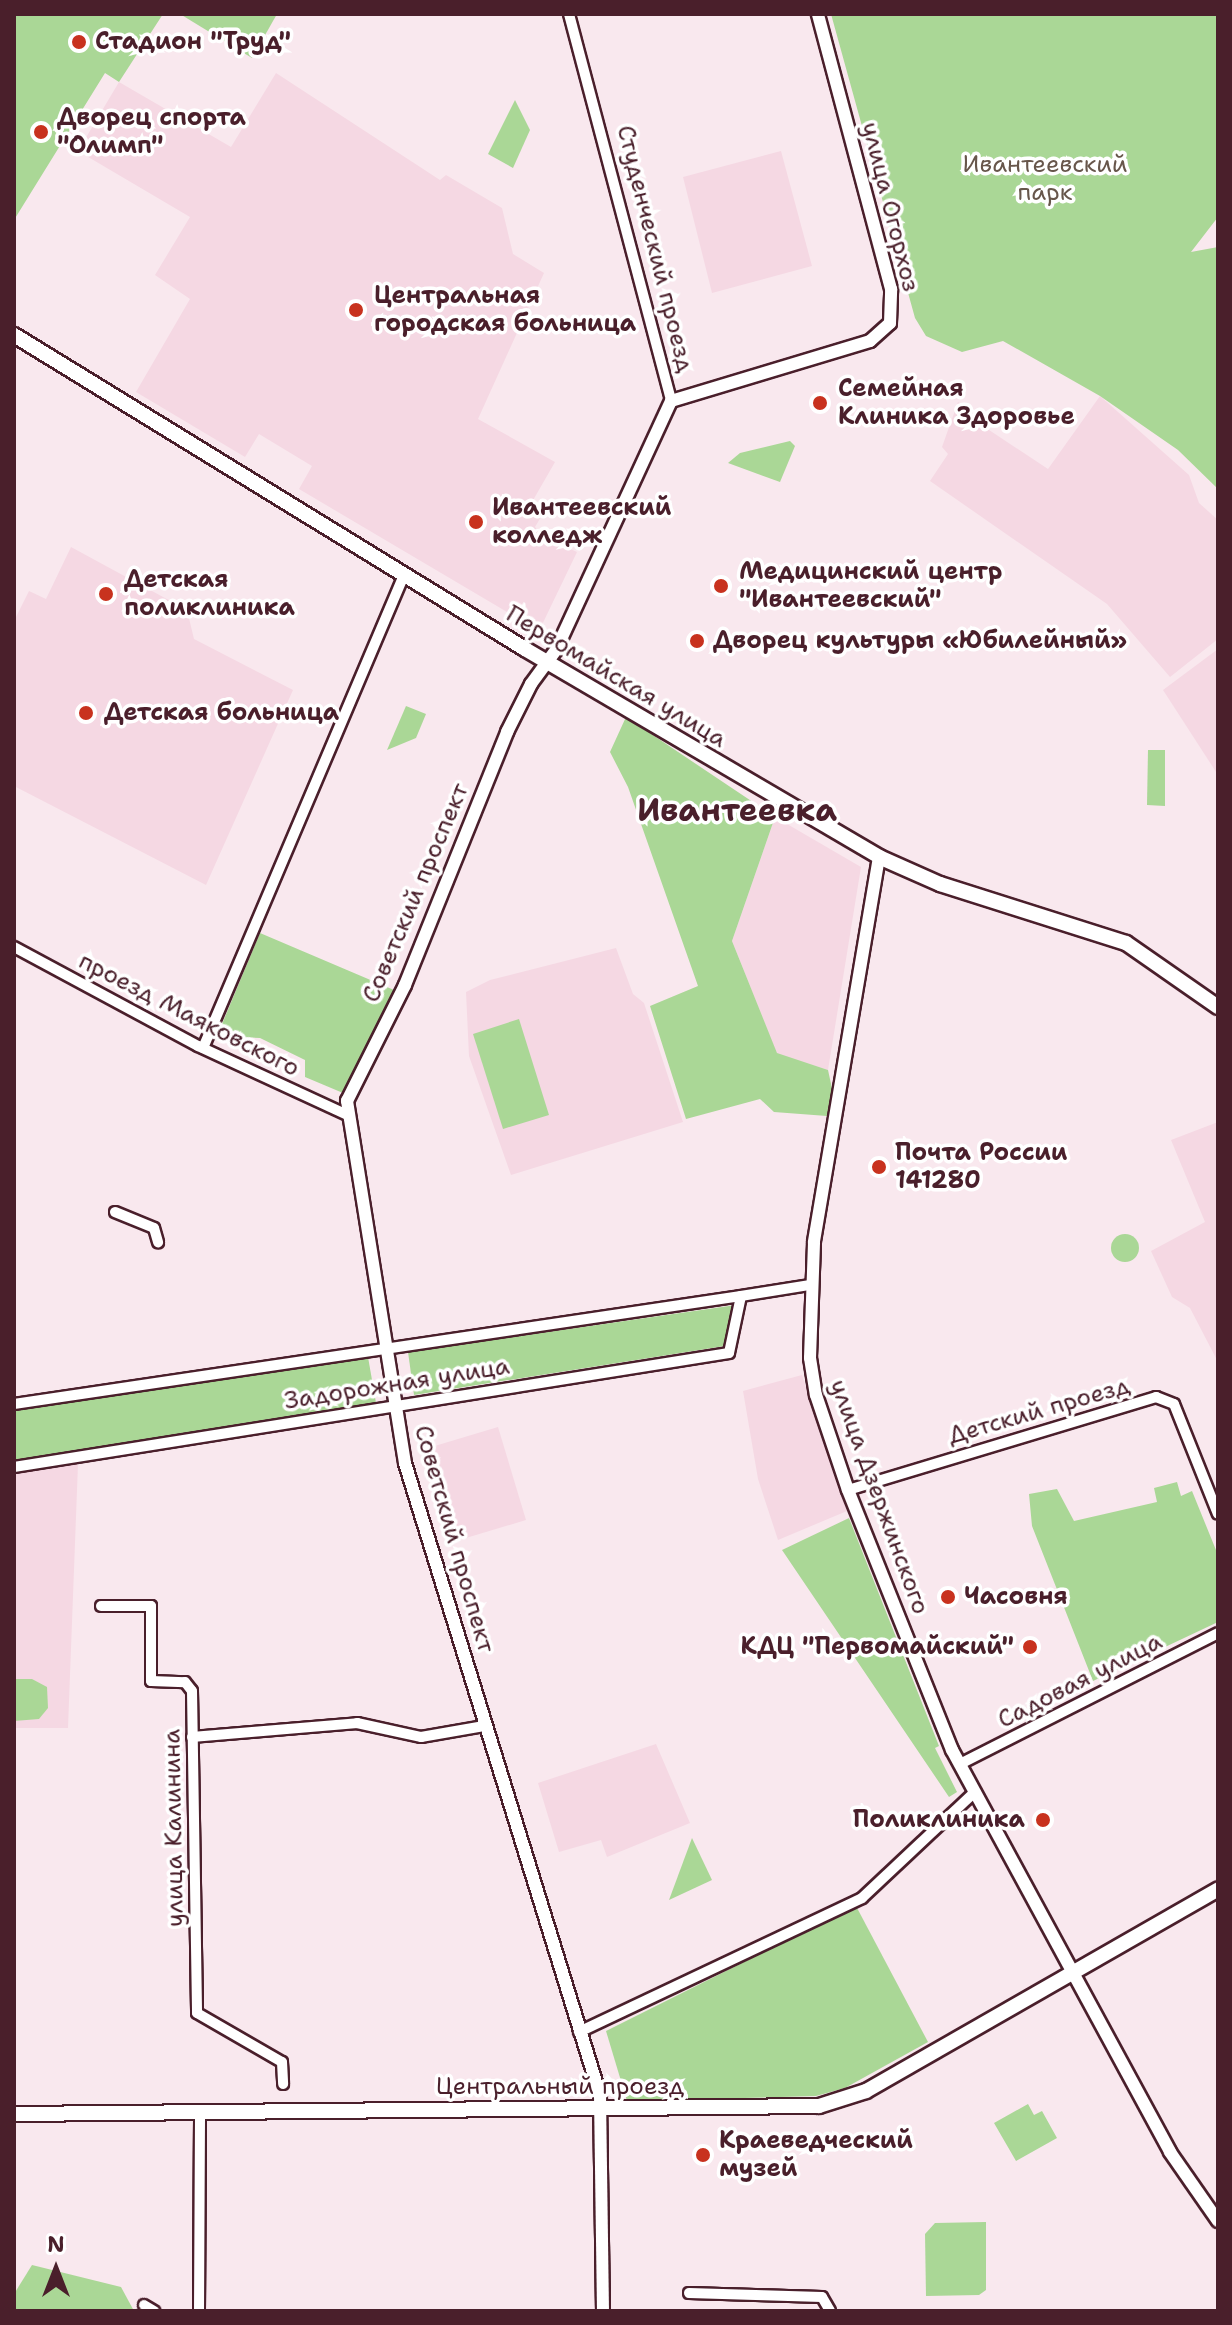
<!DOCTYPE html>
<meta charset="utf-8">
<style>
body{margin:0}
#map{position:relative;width:1232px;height:2325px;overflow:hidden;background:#f9e8ee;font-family:"Shantell Sans",sans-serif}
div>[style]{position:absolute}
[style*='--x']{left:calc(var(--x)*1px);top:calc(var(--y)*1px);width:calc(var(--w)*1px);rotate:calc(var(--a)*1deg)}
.built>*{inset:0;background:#f5d8e3}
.green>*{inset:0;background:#aad796}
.round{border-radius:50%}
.roads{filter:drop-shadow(2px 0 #4a1f2b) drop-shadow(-2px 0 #4a1f2b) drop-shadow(0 2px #4a1f2b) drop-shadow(0 -2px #4a1f2b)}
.minor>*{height:10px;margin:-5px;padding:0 5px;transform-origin:5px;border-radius:5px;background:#fff}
.tertiary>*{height:12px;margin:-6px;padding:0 6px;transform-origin:6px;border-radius:6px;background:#fff}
.secondary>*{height:14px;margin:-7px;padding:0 7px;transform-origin:7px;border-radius:7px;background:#fff}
.dots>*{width:22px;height:22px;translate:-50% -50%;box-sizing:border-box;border:4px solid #fff;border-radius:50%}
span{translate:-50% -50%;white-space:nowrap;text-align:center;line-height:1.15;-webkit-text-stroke:7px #fff;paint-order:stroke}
.poi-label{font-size:24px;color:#4a1f2b;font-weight:700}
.left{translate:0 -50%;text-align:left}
.right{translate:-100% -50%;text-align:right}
.park-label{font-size:24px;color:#67564b}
.street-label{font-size:24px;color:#4a1f2b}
.district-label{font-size:32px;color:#4a1f2b;font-weight:700}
.frame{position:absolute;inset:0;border:16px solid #4a1f2b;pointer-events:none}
.north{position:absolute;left:16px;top:2229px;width:80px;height:80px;-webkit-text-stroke:6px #fff;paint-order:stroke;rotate:0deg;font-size:22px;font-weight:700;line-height:32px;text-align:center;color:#4a1f2b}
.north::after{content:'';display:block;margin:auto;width:28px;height:36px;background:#4a1f2b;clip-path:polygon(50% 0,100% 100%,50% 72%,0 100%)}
</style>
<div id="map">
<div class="built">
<div style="clip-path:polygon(276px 73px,440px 180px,446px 175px,502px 208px,513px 254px,544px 273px,478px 419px,555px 462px,528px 509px,541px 517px,535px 527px,542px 536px,577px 552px,539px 631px,299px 489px,312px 466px,259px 434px,245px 457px,136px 392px,190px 299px,155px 275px,190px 217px,78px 151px,119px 82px,231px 147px)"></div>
<div style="clip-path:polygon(781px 151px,812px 266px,712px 293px,683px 177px)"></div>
<div style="clip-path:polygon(1100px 396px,1189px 475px,1199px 503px,1218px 520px,1218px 639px,1170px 677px,1107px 604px,930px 481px,948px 454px,942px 447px,958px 402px,973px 413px,971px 418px,1048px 469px)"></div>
<div style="clip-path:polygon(71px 547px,187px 610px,194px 639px,293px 690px,206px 885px,14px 786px,14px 621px,29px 591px,46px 599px)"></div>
<div style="clip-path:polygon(1218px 649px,1218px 775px,1163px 690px)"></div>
<div style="clip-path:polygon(775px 817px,861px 867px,828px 1070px,777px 1054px,732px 941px)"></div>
<div style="clip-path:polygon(616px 948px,633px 994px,644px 1003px,683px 1122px,511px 1175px,469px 1056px,466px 992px,490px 980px)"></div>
<div style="clip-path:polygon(1218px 1122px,1218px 1362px,1190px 1308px,1172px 1297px,1151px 1251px,1205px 1222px,1171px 1140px)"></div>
<div style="clip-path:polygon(802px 1375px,847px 1511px,778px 1540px,758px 1479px,743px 1391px)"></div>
<div style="clip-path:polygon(498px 1427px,526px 1520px,456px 1541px,428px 1448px)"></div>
<div style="clip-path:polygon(78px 1464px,68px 1728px,14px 1728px,14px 1473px)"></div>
<div style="clip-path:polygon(656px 1744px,690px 1823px,607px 1857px,601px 1840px,559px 1852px,538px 1783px)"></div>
</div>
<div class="green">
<div style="clip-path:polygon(14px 14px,163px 14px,119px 82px,105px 73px,14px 220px)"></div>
<div style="clip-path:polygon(180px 14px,277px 14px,252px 58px)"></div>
<div style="clip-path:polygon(831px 14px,1218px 14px,1218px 217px,1191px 252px,1218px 247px,1218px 489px,1178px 450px,1100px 396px,1003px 341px,962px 352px,926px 336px,915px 318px)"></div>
<div style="clip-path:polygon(515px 100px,530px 130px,513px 168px,488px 154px)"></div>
<div style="clip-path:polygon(790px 441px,795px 446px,780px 482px,728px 463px,740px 453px)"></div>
<div style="clip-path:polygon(406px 706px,426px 714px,416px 738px,387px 750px)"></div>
<div style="clip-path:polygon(626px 717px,775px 817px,732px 941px,777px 1053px,828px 1070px,833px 1093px,827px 1116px,774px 1112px,760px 1099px,686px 1119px,650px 1006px,698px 986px,628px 787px,610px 752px)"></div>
<div style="clip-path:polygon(1148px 750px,1165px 750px,1165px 806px,1147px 805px)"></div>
<div style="clip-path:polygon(260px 933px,394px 990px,343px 1093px,305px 1077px,305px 1060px,260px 1038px,217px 1036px)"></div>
<div style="clip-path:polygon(519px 1019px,549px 1115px,503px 1129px,473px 1034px)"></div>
<div class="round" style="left:1111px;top:1234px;width:28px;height:28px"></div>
<div style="clip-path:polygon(736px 1305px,725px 1346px,414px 1395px,408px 1352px)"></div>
<div style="clip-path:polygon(368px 1357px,376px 1403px,14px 1468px,14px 1404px,179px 1376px)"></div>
<div style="clip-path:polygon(1177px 1482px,1181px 1496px,1192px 1491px,1218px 1555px,1218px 1622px,1093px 1681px,1032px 1526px,1029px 1494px,1057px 1489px,1074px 1521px,1157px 1502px,1154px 1488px)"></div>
<div style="clip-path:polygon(849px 1518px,939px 1746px,935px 1748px,957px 1792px,949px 1797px,782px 1550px)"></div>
<div style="clip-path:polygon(14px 1679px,32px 1679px,47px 1687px,48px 1708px,39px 1719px,14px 1721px)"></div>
<div style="clip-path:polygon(692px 1838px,712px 1880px,669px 1900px)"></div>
<div style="clip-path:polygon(856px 1906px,928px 2042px,845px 2088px,816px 2096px,627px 2101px,606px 2031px)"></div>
<div style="clip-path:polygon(1028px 2104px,1034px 2115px,1042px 2111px,1057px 2138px,1016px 2161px,994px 2123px)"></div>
<div style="clip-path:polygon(986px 2222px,986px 2290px,979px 2295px,926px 2296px,925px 2234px,935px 2223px)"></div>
<div style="clip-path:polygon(32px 2265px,121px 2287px,134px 2311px,14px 2311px,14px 2294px)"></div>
</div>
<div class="roads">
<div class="minor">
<div style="--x:569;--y:14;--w:400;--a:75.2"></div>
<div style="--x:14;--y:947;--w:209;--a:28.3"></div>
<div style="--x:198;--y:1046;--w:164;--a:24.8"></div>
<div style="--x:203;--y:1048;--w:514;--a:-66.98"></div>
<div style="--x:115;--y:1212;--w:42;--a:22.3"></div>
<div style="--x:154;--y:1228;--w:15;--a:74"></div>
<div style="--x:14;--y:1404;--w:735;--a:-8.45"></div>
<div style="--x:14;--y:1467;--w:724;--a:-9.06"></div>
<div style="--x:729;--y:1353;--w:58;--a:-78.1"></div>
<div style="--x:741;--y:1296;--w:70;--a:-9.1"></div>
<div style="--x:848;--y:1490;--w:322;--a:-16.8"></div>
<div style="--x:1156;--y:1397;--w:19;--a:21"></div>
<div style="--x:1174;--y:1404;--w:118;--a:68.2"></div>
<div style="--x:101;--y:1606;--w:50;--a:0"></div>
<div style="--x:151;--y:1606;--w:75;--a:90"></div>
<div style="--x:151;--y:1681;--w:34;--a:2"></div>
<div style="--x:185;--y:1682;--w:11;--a:52"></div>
<div style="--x:192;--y:1691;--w:322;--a:89.1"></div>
<div style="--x:197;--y:2013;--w:98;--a:30"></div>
<div style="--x:282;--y:2062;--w:22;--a:87"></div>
<div style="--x:192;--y:1737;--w:166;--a:-4.8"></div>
<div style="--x:357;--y:1723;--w:66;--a:12.3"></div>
<div style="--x:421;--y:1737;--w:64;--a:-9.9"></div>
<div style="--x:960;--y:1764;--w:289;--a:-26.9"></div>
<div style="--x:579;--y:2032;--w:313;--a:-25.3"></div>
<div style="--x:862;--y:1898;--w:155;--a:-43.2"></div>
<div style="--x:689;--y:2293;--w:133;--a:1.7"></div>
<div style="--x:822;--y:2297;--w:16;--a:60"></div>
<div style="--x:144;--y:2305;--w:12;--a:31"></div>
<div style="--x:199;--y:2311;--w:201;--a:-89.7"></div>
</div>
<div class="tertiary">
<div style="--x:879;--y:857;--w:391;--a:99.6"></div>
<div style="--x:814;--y:1243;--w:115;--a:92"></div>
<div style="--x:810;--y:1358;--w:37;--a:81"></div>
<div style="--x:816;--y:1395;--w:100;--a:71.4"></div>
<div style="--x:848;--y:1490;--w:280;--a:68.2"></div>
<div style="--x:952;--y:1750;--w:457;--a:61.5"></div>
<div style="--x:1170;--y:2152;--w:84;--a:55.2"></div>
<div style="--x:603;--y:2311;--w:216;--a:-90.8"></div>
<div style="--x:600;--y:2095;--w:661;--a:-107.15"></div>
<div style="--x:405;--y:1463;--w:367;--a:-99.1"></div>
<div style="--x:347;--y:1101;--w:130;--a:-63.4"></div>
<div style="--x:405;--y:985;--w:273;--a:-68"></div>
<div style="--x:507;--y:732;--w:54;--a:-63.4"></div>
<div style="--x:531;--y:684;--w:42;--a:-53.7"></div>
<div style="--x:556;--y:650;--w:274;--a:-65.2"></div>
<div style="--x:671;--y:401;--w:208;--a:-16.8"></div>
<div style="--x:870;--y:341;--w:27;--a:-42"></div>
<div style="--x:890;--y:323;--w:34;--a:-88"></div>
<div style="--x:891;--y:289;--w:285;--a:-104.9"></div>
</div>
<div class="secondary">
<div style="--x:14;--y:335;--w:600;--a:31.57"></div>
<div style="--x:525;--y:649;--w:411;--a:30.4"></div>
<div style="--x:879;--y:857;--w:67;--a:23.9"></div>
<div style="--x:940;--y:884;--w:195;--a:17.6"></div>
<div style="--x:1126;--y:943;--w:112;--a:34.8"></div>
<div style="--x:14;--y:2114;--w:805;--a:-0.57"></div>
<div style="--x:819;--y:2106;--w:49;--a:-17.7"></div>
<div style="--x:866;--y:2091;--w:406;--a:-29.8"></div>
</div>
</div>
<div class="dots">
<div style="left:79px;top:42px;background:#c8321e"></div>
<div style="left:41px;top:132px;background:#c8321e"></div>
<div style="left:356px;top:310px;background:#c8321e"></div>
<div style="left:820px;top:403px;background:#c8321e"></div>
<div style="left:476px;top:522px;background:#c8321e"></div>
<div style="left:721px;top:586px;background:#c8321e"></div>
<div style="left:106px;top:594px;background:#c8321e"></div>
<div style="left:697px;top:641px;background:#c8321e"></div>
<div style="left:86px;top:713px;background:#c8321e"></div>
<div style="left:879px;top:1167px;background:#c8321e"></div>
<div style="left:948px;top:1597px;background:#c8321e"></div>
<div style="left:1030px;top:1647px;background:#c8321e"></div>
<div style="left:1043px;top:1820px;background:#c8321e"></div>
<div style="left:703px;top:2155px;background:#c8321e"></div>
</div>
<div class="poi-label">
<span class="left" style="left:95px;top:42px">Стадион "Труд"</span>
<span class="left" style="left:57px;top:132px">Дворец спорта<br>"Олимп"</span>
<span class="left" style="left:374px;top:310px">Центральная<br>городская больница</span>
<span class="left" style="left:838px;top:403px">Семейная<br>Клиника Здоровье</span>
<span class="left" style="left:492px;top:522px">Ивантеевский<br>колледж</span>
<span class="left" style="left:739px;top:586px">Медицинский центр<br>"Ивантеевский"</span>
<span class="left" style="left:124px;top:594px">Детская<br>поликлиника</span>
<span class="left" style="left:713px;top:641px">Дворец культуры «Юбилейный»</span>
<span class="left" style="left:104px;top:713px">Детская больница</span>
<span class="left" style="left:895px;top:1167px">Почта России<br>141280</span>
<span class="left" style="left:964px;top:1597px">Часовня</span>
<span class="right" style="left:1014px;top:1647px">КДЦ "Первомайский"</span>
<span class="right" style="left:1025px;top:1820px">Поликлиника</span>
<span class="left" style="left:719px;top:2155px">Краеведческий<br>музей</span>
</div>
<div class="park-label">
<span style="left:1045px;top:179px">Ивантеевский<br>парк</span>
</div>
<div class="street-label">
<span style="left:890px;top:207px;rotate:76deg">улица Огорхоз</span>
<span style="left:655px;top:249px;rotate:76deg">Студенческий проезд</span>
<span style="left:616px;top:677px;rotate:31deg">Первомайская улица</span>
<span style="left:416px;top:893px;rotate:-67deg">Советский проспект</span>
<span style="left:189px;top:1015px;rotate:27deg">проезд Маяковского</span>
<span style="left:397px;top:1384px;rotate:-9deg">Задорожная улица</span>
<span style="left:1039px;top:1411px;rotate:-16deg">Детский проезд</span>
<span style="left:879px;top:1497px;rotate:70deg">улица Дзержинского</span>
<span style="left:454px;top:1539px;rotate:74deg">Советский проспект</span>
<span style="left:1080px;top:1681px;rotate:-27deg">Садовая улица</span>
<span style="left:174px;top:1828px;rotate:-91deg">улица Калинина</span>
<span style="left:560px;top:2087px">Центральный проезд</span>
</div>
<div class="district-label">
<span style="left:737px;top:810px">Ивантеевка</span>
</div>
<div class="frame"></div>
<div class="north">N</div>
</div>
